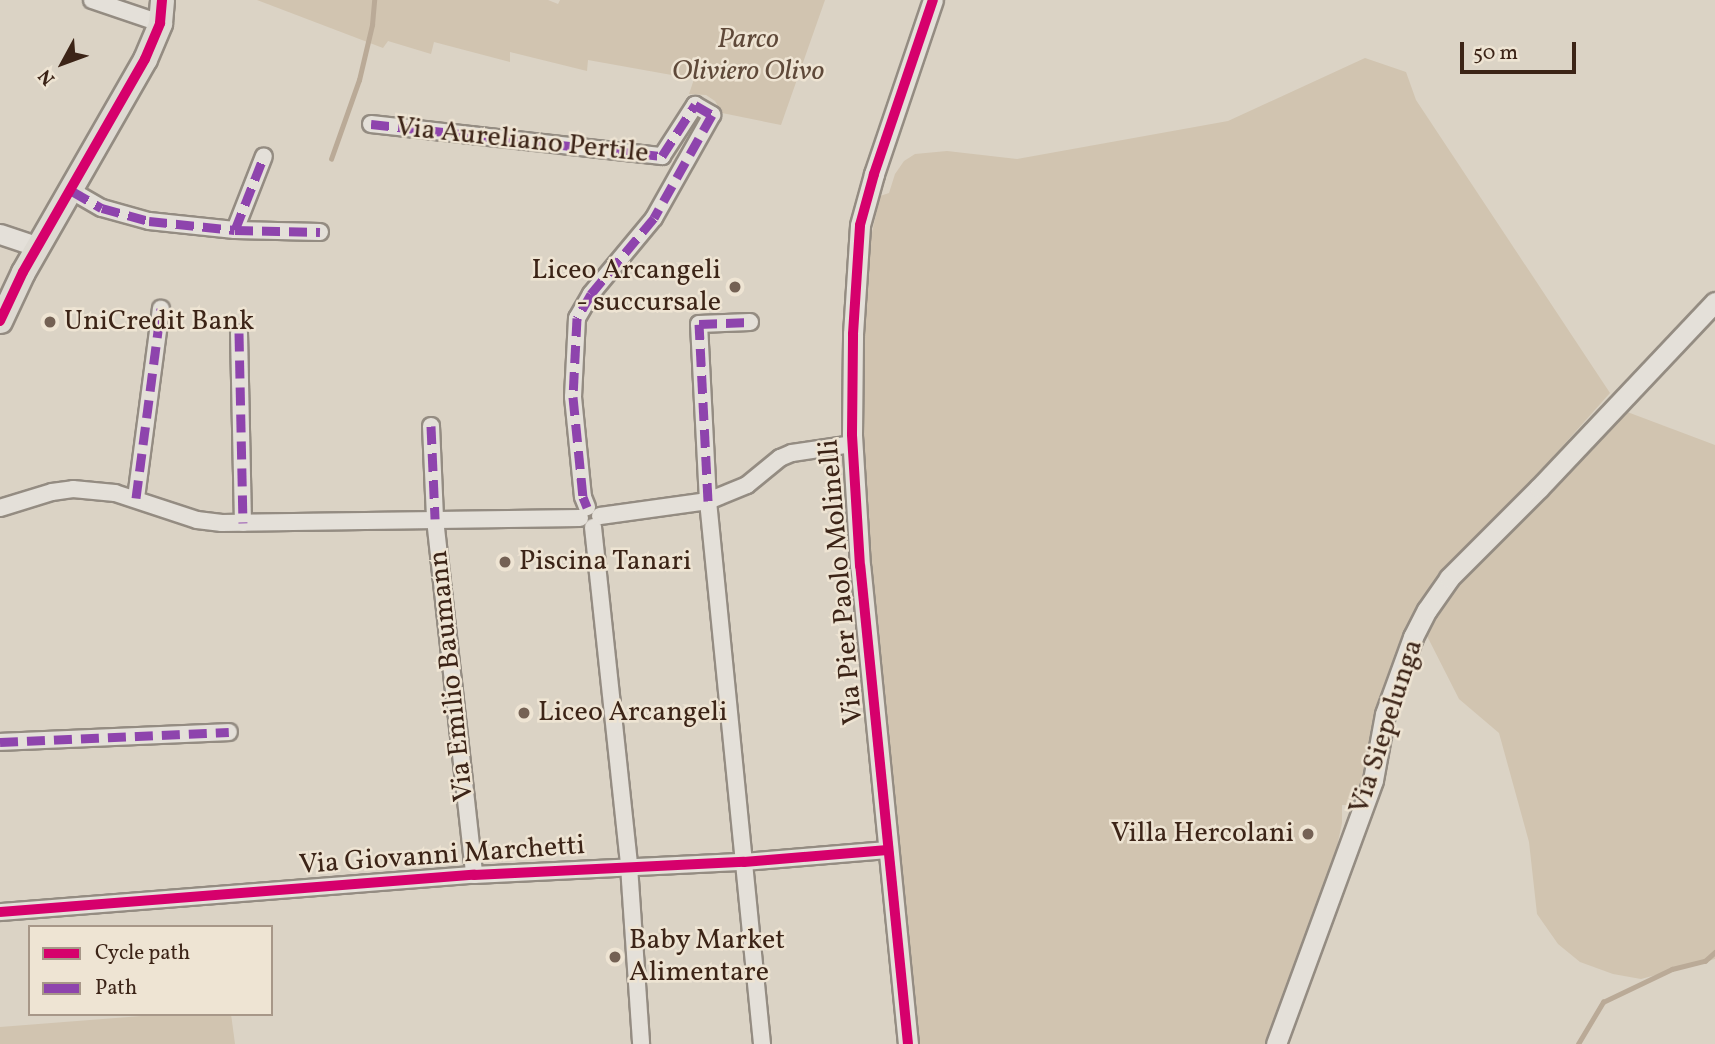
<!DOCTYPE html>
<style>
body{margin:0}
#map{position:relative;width:1715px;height:1044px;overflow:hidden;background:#dbd3c5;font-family:Vollkorn,serif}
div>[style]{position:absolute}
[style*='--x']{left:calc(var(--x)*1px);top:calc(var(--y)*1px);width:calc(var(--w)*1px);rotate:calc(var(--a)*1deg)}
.green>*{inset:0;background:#d1c4b0}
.stream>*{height:4.5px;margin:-2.25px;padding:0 2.25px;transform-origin:2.25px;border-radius:2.25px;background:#baaa97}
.roads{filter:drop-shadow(2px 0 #948c82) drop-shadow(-2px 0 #948c82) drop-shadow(0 2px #948c82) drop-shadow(0 -2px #948c82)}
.minor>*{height:16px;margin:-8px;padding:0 8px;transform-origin:8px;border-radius:8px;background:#e4e0d9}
.tertiary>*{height:19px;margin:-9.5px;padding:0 9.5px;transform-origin:9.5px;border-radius:9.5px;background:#e4e0d9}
.primary>*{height:23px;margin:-11.5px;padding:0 11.5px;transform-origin:11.5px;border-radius:11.5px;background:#dedad2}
.quiet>*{height:9px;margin-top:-4.5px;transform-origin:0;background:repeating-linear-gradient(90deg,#8e44ad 0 18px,transparent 0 27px)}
.cycleway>*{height:10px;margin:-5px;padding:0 5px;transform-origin:5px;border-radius:5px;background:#d6006c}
.dots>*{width:19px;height:19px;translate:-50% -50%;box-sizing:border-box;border:4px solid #eee4d3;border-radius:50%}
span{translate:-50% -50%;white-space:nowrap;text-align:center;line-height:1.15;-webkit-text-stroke:5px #eee4d3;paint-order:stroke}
.park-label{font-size:28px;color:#5f4939;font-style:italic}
.street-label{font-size:28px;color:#3c2417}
.poi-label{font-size:28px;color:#3c2417}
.right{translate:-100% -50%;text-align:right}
.left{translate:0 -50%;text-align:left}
.legend{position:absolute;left:28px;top:925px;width:245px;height:91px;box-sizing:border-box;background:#eee4d3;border:2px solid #a79788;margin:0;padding:9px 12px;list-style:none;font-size:21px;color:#3c2417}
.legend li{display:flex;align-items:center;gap:14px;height:35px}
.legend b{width:35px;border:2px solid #a79788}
.north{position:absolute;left:28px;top:28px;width:70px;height:70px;-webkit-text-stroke:5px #eee4d3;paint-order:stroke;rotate:229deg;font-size:19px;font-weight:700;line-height:28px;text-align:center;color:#3c2417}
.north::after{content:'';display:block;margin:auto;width:24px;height:32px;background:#3c2417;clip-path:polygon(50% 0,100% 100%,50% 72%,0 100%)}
.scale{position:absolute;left:1460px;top:42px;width:116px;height:32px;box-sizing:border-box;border:4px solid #3c2417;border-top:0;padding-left:9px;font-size:21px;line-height:24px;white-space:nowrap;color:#3c2417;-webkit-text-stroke:5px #eee4d3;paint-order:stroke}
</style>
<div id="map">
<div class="green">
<div style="clip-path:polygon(257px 0,548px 0,558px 4px,560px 0,825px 0,781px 125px,722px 113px,715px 101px,706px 95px,689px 94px,694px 79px,588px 60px,587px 71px,510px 52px,510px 62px,434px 42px,431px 54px,388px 41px,383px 48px)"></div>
<div style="clip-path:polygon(1365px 58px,1406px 72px,1416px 100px,1610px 393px,1517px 497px,1439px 576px,1411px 619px,1369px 743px,1367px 769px,1356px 805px,1342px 805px,1342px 823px,1331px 875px,1268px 1044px,919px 1044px,857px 457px,858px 296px,880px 196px,889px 193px,895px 174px,904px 161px,915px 154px,947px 151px,1017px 159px,1228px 121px)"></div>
<div style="clip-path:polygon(1622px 410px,1715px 445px,1715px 959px,1641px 979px,1613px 974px,1580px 962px,1558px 944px,1537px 914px,1529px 842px,1499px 733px,1459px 699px,1426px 634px,1458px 587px)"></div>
<div style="clip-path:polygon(167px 1014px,231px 1014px,235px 1044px,0 1044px,0 1027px)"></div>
</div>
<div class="stream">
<div style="--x:331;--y:159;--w:84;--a:-70.5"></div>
<div style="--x:359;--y:80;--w:57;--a:-76.7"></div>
<div style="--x:372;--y:25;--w:25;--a:-85"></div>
<div style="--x:1578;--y:1044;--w:49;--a:-59.2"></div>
<div style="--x:1603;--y:1002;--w:76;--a:-25.6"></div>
<div style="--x:1672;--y:969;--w:34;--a:-14"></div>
<div style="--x:1705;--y:961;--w:13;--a:-42"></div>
</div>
<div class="roads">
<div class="minor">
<div style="--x:92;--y:0;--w:72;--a:18.7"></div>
<div style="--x:371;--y:124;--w:293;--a:6.3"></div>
<div style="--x:662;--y:156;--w:61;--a:-57.1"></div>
<div style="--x:695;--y:105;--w:20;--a:30"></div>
<div style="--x:712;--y:115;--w:118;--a:119.4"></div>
<div style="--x:654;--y:218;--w:99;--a:129.7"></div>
<div style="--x:591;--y:294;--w:28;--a:120"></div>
<div style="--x:577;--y:318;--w:79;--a:92.9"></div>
<div style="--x:573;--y:397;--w:100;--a:84.3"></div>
<div style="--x:583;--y:497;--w:11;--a:68"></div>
<div style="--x:72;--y:191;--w:34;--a:30"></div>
<div style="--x:102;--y:208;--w:49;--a:15.5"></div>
<div style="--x:149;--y:221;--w:86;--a:6"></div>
<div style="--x:235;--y:230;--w:85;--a:1.3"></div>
<div style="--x:235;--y:230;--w:79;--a:-68.6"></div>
<div style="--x:750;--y:322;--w:51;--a:177.8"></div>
<div style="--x:699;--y:324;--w:177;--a:87.1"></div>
<div style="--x:708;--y:501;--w:546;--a:84.32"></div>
<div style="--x:239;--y:333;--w:190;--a:88.8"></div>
<div style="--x:431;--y:426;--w:93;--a:87.5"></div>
<div style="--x:435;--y:519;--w:358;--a:83.7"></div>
<div style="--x:136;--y:498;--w:191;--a:-82.5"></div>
<div style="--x:0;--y:508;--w:54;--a:-17.1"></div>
<div style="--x:52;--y:492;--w:21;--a:-8"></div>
<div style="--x:73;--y:489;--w:42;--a:5.4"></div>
<div style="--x:115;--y:493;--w:86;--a:18.2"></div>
<div style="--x:197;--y:520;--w:25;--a:7"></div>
<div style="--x:222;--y:523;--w:358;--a:-0.8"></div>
<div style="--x:600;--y:516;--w:109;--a:-7.9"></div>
<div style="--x:708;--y:501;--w:42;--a:-22.3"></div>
<div style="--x:747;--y:485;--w:43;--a:-39.3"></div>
<div style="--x:780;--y:458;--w:13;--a:-23"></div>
<div style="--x:792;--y:453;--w:62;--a:-8.4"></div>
<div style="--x:593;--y:527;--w:341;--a:83.9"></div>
<div style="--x:629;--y:866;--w:178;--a:86.1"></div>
<div style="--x:0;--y:742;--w:229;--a:-2.5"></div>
<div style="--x:0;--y:912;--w:475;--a:-4.5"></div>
<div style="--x:474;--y:875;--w:270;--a:-2.8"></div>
<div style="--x:744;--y:862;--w:144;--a:-4.8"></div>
</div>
<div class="tertiary">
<div style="--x:0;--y:234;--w:41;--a:18.4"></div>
<div style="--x:908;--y:1044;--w:480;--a:-95.7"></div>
<div style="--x:860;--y:566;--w:132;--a:-93.5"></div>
<div style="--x:852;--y:434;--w:100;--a:-89.4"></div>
<div style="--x:853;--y:334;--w:109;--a:-86.3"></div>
<div style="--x:860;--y:225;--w:53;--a:-74.6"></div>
<div style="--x:874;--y:174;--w:184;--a:-71.3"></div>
<div style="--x:1276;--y:1044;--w:281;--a:-69.8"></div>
<div style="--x:1373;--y:780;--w:67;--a:-79.7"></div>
<div style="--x:1385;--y:714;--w:82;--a:-70"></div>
<div style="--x:1413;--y:637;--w:30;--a:-63"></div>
<div style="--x:1427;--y:610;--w:39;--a:-55"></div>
<div style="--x:1449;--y:578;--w:127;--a:-45"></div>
<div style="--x:1539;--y:488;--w:256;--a:-46.6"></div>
</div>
<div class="primary">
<div style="--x:0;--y:321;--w:54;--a:-64.9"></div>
<div style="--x:23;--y:272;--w:245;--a:-60.2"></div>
<div style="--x:145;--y:59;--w:39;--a:-67"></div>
<div style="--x:160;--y:23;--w:23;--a:-85"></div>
</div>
</div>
<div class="quiet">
<div style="--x:371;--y:124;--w:293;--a:6.3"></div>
<div style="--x:662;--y:156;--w:61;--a:-57.1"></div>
<div style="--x:695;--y:105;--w:20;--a:30"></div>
<div style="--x:712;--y:115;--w:118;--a:119.4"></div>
<div style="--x:654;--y:218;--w:99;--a:129.7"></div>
<div style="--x:591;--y:294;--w:28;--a:120"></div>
<div style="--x:577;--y:318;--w:79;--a:92.9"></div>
<div style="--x:573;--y:397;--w:100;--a:84.3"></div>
<div style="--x:583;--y:497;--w:11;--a:68"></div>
<div style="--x:72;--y:191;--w:34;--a:30"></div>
<div style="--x:102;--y:208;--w:49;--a:15.5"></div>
<div style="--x:149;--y:221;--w:86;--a:6"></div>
<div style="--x:235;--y:230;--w:85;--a:1.3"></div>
<div style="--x:235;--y:230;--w:79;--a:-68.6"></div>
<div style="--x:239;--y:333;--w:190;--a:88.8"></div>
<div style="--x:431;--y:426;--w:93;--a:87.5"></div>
<div style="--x:136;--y:498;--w:191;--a:-82.5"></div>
<div style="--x:708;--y:501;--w:177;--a:-92.9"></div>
<div style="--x:699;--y:324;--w:51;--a:-2.2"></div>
<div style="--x:0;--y:742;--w:229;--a:-2.5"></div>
</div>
<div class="cycleway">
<div style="--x:0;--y:321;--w:54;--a:-64.9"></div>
<div style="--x:23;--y:272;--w:245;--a:-60.2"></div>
<div style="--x:145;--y:59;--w:39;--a:-67"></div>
<div style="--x:160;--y:23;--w:23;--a:-85"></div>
<div style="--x:0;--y:912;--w:475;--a:-4.5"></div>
<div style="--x:474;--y:875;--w:270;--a:-2.8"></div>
<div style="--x:744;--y:862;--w:144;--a:-4.8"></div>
<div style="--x:908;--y:1044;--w:480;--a:-95.7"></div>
<div style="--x:860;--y:566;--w:132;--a:-93.5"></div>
<div style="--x:852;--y:434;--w:100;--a:-89.4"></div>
<div style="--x:853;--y:334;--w:109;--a:-86.3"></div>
<div style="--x:860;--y:225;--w:53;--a:-74.6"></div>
<div style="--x:874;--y:174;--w:184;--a:-71.3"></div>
</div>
<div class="dots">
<div style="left:735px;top:287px;background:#746154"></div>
<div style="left:50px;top:322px;background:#746154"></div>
<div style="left:505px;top:562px;background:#746154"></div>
<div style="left:524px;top:713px;background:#746154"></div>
<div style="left:1308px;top:834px;background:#746154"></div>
<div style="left:615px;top:957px;background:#746154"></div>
</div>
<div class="park-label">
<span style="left:748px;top:56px">Parco<br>Oliviero Olivo</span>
</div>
<div class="street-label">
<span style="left:522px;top:141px;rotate:6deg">Via Aureliano Pertile</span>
<span style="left:842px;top:582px;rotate:-95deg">Via Pier Paolo Molinelli</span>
<span style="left:452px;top:676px;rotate:-96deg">Via Emilio Baumann</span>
<span style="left:1387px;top:727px;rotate:-72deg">Via Siepelunga</span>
<span style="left:442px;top:856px;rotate:-4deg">Via Giovanni Marchetti</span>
</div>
<div class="poi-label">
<span class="right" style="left:721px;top:287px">Liceo Arcangeli<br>- succursale</span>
<span class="left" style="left:64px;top:322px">UniCredit Bank</span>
<span class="left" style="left:519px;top:562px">Piscina Tanari</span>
<span class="left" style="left:538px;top:713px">Liceo Arcangeli</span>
<span class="right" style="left:1294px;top:834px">Villa Hercolani</span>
<span class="left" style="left:629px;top:957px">Baby Market<br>Alimentare</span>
</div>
<ul class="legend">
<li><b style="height:9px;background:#d6006c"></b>Cycle path</li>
<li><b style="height:9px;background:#8e44ad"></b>Path</li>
</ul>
<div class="north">N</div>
<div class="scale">50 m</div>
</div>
